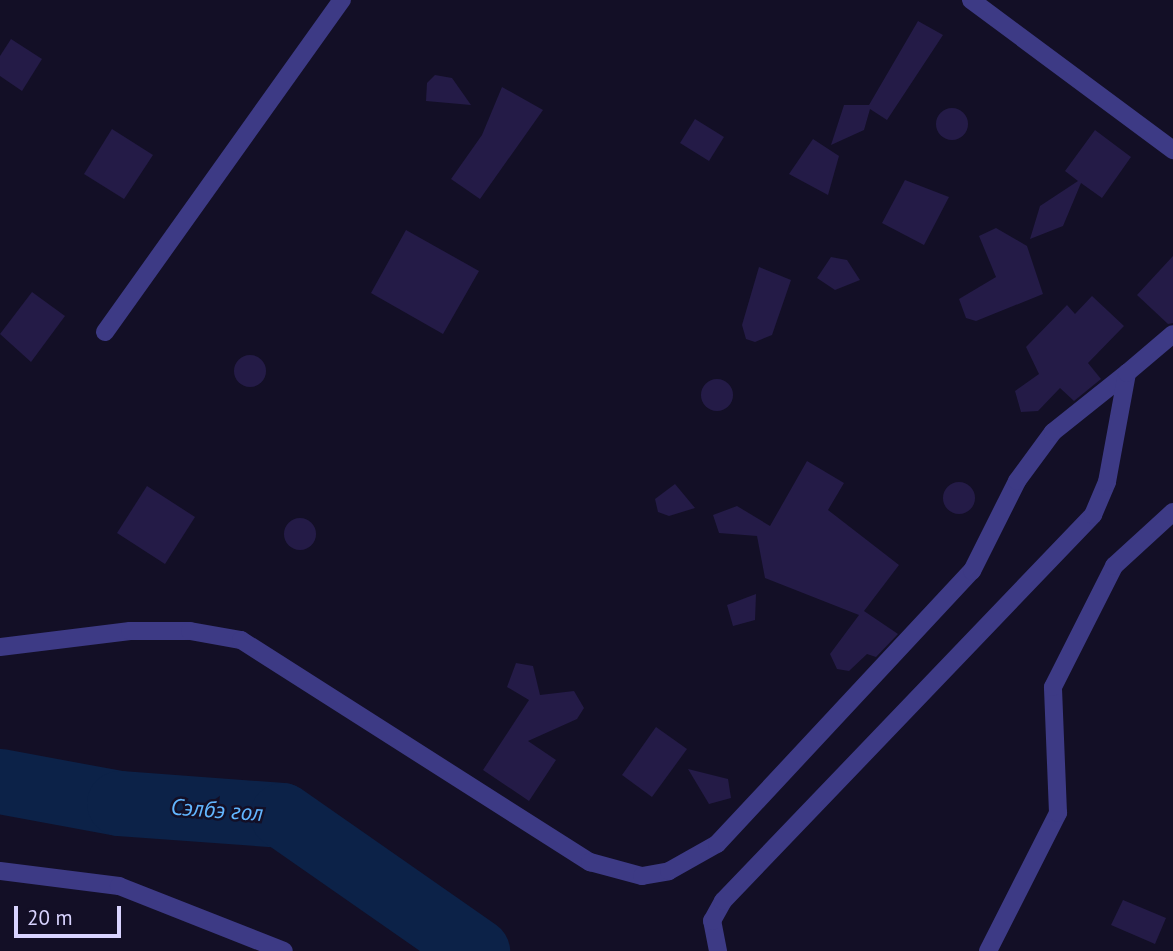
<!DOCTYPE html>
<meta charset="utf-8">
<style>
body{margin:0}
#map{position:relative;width:1173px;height:951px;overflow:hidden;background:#130f26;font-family:"PT Sans",sans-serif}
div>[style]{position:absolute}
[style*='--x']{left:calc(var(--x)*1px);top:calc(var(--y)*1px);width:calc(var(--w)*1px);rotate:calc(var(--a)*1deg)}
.river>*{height:65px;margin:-32.5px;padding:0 32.5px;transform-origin:32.5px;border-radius:32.5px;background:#0c2248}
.building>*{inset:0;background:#241b47}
.round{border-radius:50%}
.street>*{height:18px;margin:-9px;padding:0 9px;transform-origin:9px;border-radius:9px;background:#3d3a85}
span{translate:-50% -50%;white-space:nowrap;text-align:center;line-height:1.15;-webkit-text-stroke:5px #130f26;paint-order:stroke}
.water-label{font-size:23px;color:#62b6ff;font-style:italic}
.scale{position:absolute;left:14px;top:906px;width:107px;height:32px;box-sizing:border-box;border:4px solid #d9d4ff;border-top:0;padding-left:9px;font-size:21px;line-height:24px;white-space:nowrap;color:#d9d4ff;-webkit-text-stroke:5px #130f26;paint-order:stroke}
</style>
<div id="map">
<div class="river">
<div style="--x:0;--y:781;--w:121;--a:10.5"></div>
<div style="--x:119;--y:803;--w:163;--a:4.2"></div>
<div style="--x:282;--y:815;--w:238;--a:34.9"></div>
</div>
<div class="building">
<div style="clip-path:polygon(918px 21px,943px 35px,887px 120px,870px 109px,864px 130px,831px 145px,844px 105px,869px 105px)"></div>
<div style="clip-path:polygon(11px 39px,42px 59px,22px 91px,0 76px,0 56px)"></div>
<div style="clip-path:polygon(435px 75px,452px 78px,471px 105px,426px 101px,427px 83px)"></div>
<div style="clip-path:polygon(502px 87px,543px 110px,480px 199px,451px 179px,482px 135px)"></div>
<div class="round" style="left:936px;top:108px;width:32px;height:32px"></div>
<div style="clip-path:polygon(695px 119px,724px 137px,709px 161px,680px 143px)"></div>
<div style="clip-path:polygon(112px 129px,153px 155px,124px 199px,84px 174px)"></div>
<div style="clip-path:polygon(1095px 130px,1131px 157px,1102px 198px,1081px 183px,1063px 226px,1030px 239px,1040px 206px,1078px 181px,1065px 171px)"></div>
<div style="clip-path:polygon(813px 139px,839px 156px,828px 195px,789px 174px)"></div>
<div style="clip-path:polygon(905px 180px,949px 197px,924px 245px,882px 223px)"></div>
<div style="clip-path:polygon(996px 228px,1027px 246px,1043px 294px,976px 321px,966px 318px,959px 299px,996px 277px,979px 236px)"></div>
<div style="clip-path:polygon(406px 230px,479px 271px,443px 334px,371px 293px)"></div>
<div style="clip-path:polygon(1173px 256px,1173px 323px,1168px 324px,1137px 295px)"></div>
<div style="clip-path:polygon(831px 257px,847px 260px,860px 280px,835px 290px,817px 278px)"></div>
<div style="clip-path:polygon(759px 267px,791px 280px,772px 335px,755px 342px,746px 339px,742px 325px)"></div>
<div style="clip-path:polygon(32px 292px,65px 316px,31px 362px,0 334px)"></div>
<div style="clip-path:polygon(1092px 296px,1124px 326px,1088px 363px,1101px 379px,1074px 401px,1060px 388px,1038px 411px,1021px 412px,1015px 391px,1039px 374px,1026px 347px,1067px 305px,1075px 314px)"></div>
<div class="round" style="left:234px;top:355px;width:32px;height:32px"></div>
<div class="round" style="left:701px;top:379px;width:32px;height:32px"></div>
<div style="clip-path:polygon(807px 461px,844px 483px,828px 510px,899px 565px,864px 611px,898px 634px,876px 657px,867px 654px,849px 671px,837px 669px,830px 654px,859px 615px,765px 578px,757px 536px,719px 533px,713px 515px,737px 506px,770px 526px)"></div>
<div class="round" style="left:943px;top:482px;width:32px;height:32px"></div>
<div style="clip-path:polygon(675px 484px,695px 508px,669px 516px,658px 512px,655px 499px)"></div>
<div style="clip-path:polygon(147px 486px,195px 517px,165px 564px,117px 533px)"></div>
<div class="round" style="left:284px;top:518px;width:32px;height:32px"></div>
<div style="clip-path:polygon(756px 594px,755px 620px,733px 626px,727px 605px)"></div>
<div style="clip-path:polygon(516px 663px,533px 666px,540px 695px,574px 691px,584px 708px,577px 719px,528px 741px,556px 760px,529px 801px,483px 770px,529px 700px,507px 687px)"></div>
<div style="clip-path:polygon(656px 727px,687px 749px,652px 797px,622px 775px)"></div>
<div style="clip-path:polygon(688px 769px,728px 779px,731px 798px,709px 804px)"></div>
<div style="clip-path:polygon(1123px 900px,1166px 918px,1155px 944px,1111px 925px)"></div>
</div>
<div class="street">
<div style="--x:971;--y:0;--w:252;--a:36.6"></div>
<div style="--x:105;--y:332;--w:408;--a:-54.5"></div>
<div style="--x:0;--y:647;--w:131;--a:-7"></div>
<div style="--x:130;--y:631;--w:60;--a:0"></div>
<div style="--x:190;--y:631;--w:52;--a:10"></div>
<div style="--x:241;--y:640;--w:414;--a:32.5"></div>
<div style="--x:590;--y:862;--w:54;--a:15.1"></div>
<div style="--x:642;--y:876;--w:27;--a:-10"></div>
<div style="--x:669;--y:871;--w:55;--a:-29.4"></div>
<div style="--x:717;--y:844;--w:374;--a:-47"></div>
<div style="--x:972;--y:571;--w:101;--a:-63.4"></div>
<div style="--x:1017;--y:481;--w:61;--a:-53.7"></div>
<div style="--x:1053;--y:432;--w:95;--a:-38.6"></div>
<div style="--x:0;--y:871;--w:120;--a:7.2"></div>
<div style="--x:119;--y:886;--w:177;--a:21.5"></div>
<div style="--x:718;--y:951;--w:31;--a:-101"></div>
<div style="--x:712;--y:921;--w:23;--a:-61"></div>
<div style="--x:723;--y:901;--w:535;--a:-46.21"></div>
<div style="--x:1093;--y:515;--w:36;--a:-67"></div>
<div style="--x:1107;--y:482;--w:111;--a:-79.6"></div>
<div style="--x:1127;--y:373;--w:60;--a:-40.3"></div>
<div style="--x:988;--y:951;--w:155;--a:-63.1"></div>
<div style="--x:1058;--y:813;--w:126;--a:-92.3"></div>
<div style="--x:1053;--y:687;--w:136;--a:-63.2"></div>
<div style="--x:1114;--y:566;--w:80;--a:-42.5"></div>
</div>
<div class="water-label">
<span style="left:217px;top:810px;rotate:4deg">Сэлбэ гол</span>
</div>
<div class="scale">20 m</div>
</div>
